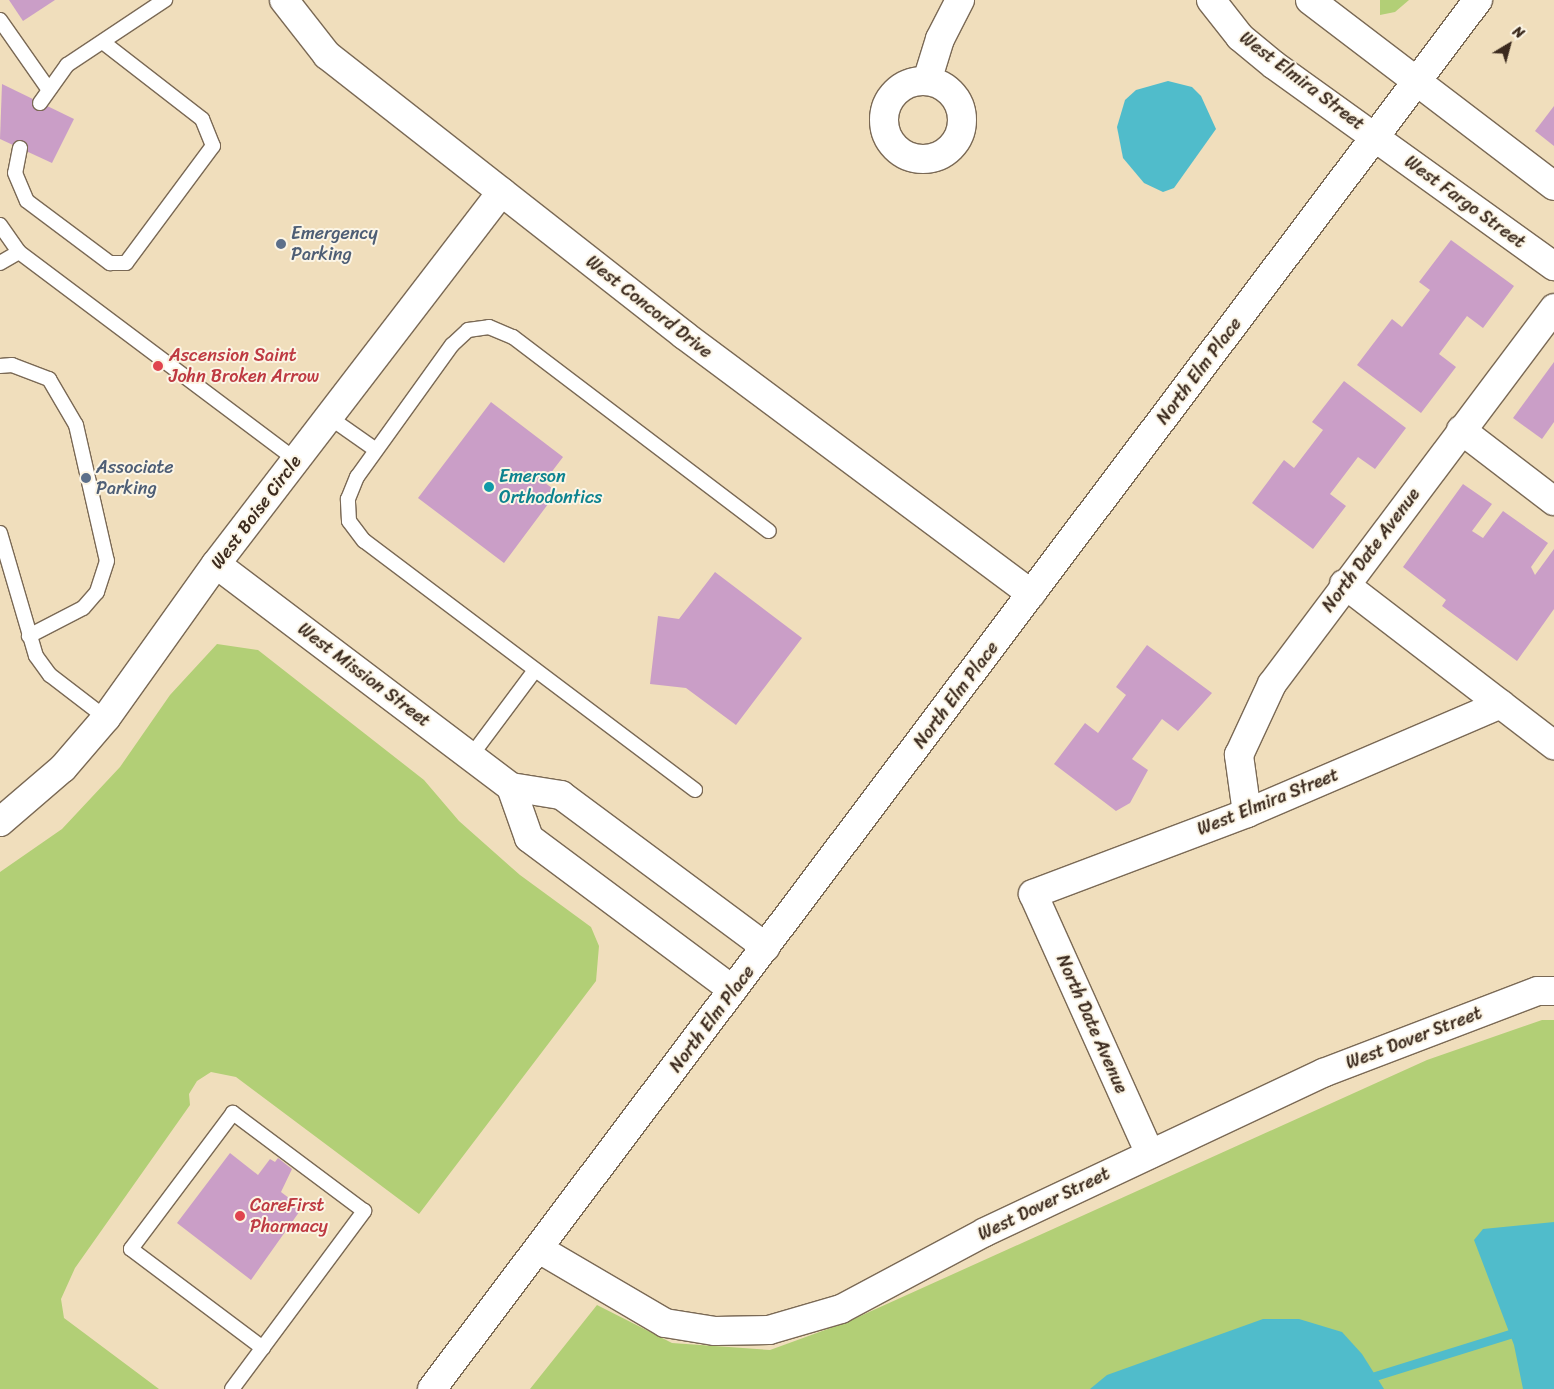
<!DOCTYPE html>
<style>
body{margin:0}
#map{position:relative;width:1554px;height:1389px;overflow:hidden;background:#f0debc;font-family:Sriracha,sans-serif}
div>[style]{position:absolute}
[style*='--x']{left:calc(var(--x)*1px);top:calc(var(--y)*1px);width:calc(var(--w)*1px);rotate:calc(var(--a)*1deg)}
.green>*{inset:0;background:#b2cf76}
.water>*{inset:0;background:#50bccb}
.stream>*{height:9px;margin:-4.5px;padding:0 4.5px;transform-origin:4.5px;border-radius:4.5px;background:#50bccb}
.building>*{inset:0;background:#ca9ec7}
.roads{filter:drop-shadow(1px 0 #7a6955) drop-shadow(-1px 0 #7a6955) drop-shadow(0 1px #7a6955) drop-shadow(0 -1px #7a6955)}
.service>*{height:14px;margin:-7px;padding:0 7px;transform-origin:7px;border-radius:7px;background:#fff}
.minor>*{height:28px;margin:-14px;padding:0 14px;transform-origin:14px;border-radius:14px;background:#fff}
.minor>.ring{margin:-14px;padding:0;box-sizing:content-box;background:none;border:28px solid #fff;border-radius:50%}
.secondary>*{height:28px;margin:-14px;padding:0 14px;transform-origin:14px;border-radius:14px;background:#fff}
.dots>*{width:14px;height:14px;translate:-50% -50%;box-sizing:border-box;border:2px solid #fcf5e5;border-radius:50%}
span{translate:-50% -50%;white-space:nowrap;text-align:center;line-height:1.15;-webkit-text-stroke:4px #fcf5e5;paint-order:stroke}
.street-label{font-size:18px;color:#3b2a1e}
.service-label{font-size:18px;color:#4e5e75}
.left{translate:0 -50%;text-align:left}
.health-label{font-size:18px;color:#be3a42}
.culture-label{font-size:18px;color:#0d838f}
.north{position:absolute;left:1484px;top:20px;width:50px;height:50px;-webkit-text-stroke:4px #fcf5e5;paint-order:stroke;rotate:37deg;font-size:14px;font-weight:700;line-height:20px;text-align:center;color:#3b2a1e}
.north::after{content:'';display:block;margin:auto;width:18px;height:22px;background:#3b2a1e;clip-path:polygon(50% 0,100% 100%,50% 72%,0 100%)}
</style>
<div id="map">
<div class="green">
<div style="clip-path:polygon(1409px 0,1395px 12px,1380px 15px,1380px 0)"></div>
<div style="clip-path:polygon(217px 644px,258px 650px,424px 780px,459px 821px,520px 875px,591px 927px,599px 946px,596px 981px,419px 1214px,236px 1077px,211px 1072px,197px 1081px,189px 1094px,190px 1105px,75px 1268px,61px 1299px,64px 1318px,159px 1389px,0 1389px,0 872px,62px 829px,120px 767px,170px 695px)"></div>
<div style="clip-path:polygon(1542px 1020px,1554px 1020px,1554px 1389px,530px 1389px,597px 1305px,672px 1343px,770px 1350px,847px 1322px,1427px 1060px)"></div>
</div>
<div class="water">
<div style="clip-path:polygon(1168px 81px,1192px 87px,1201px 96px,1216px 129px,1174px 188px,1163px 192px,1144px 183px,1123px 158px,1117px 127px,1125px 100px,1136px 90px)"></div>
<div style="clip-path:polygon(1554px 1222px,1554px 1389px,1523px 1389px,1514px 1345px,1474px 1240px,1483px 1229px)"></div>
<div style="clip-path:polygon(1263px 1319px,1299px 1319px,1342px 1332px,1362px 1354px,1384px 1389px,1090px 1389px,1107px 1375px)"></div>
</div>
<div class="stream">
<div style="--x:1375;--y:1376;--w:141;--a:-17.3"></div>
</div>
<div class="building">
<div style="clip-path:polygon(9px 0,55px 0,23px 21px)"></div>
<div style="clip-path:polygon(2px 84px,74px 119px,52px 163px,0 139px)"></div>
<div style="clip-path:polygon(1554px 106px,1554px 146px,1535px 131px)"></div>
<div style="clip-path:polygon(1451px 240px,1514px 286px,1483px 328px,1467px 316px,1439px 354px,1456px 367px,1421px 413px,1357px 365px,1392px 319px,1402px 327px,1430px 290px,1419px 282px)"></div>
<div style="clip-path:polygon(1554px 362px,1554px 422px,1542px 439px,1513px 418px)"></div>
<div style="clip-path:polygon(1344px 381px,1406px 428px,1375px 469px,1358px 457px,1330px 494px,1346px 506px,1313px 549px,1252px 503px,1284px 460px,1294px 468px,1323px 430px,1312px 422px)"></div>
<div style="clip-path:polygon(491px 402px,563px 457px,544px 482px,557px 492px,504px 563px,418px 498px)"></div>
<div style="clip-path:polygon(1463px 484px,1492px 504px,1472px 531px,1483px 538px,1503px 511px,1548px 543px,1531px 567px,1535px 575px,1554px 549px,1554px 609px,1517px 661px,1442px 606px,1446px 600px,1403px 567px)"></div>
<div style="clip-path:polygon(715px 572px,802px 638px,736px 725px,686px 688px,650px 684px,658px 616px,679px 619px)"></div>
<div style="clip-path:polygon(1147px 645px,1212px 693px,1178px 731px,1162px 719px,1132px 759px,1148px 770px,1130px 803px,1116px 811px,1054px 764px,1085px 723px,1098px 733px,1126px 695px,1116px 687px)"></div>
<div style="clip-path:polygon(230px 1153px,258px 1175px,270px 1159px,275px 1162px,278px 1158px,292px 1169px,281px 1192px,302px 1208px,251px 1280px,177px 1223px)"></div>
</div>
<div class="roads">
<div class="service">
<div style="--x:0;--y:20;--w:85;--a:55"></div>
<div style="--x:40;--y:103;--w:47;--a:-54.6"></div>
<div style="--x:67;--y:65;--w:118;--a:-33.6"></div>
<div style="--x:20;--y:148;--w:25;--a:101"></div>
<div style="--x:15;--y:173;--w:30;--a:67"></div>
<div style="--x:27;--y:201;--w:104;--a:36.8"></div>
<div style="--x:110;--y:263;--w:16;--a:0"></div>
<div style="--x:126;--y:263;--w:146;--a:-53.4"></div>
<div style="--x:213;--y:146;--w:29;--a:-112"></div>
<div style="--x:202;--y:119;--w:124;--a:-142.2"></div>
<div style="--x:0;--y:225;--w:33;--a:55"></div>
<div style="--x:19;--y:252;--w:346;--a:36.9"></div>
<div style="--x:0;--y:263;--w:22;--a:-30"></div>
<div style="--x:0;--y:366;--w:12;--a:-5"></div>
<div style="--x:12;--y:365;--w:40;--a:21"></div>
<div style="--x:49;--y:379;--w:53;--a:59.6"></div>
<div style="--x:76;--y:425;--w:139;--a:77.2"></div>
<div style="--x:107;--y:561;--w:33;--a:108"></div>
<div style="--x:97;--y:592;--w:21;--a:131"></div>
<div style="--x:83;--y:608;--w:61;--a:152.6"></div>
<div style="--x:329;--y:417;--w:57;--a:35.1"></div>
<div style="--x:0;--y:533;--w:128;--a:73.7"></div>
<div style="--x:36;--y:656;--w:24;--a:54"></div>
<div style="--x:50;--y:675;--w:71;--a:37.5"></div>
<div style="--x:471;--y:756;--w:107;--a:-53.3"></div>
<div style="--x:695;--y:790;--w:414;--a:-143"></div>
<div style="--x:364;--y:541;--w:25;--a:-127"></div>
<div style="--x:349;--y:521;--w:22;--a:-93"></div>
<div style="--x:348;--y:499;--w:24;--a:-68"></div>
<div style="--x:357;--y:477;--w:163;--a:-54.3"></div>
<div style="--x:452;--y:345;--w:22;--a:-43"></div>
<div style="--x:468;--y:330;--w:21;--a:-8"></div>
<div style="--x:489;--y:327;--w:26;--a:23"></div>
<div style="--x:513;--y:337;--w:321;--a:37.2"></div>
<div style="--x:232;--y:1389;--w:222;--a:-53.4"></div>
<div style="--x:364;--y:1211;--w:164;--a:-143.2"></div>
<div style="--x:233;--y:1113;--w:170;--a:126.9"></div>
<div style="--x:131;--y:1249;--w:165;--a:36.9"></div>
</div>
<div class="minor">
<div style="--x:284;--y:0;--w:70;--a:52"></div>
<div style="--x:327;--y:55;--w:454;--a:38.1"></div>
<div style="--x:684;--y:335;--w:433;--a:36.7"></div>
<div style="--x:1211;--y:0;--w:47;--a:51.9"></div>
<div style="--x:1240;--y:37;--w:44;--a:39.5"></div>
<div style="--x:1274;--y:65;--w:345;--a:35.7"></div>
<div style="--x:1310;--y:0;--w:307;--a:37.3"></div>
<div class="ring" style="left:884px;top:81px;width:50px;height:50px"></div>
<div style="--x:927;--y:81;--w:44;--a:-72.8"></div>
<div style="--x:940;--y:39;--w:44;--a:-62.9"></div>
<div style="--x:1461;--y:430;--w:117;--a:37.4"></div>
<div style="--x:216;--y:564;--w:370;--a:37.1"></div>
<div style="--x:511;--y:787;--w:51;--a:9.1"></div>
<div style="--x:561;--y:795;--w:255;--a:36.6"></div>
<div style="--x:1344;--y:584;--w:265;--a:37.5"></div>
<div style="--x:511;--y:787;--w:54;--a:70.6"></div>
<div style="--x:529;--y:838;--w:254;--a:36.7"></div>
<div style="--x:1247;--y:813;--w:59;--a:-97.9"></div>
<div style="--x:1239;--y:755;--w:78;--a:-65.1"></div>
<div style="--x:1272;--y:684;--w:470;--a:-53.1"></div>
<div style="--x:0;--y:822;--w:83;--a:-40.6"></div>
<div style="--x:63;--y:768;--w:66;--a:-49.3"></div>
<div style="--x:106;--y:718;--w:189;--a:-54.5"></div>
<div style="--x:216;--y:564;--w:469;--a:-52.5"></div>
<div style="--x:1150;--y:1154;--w:285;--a:-114.2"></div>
<div style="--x:1033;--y:894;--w:229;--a:-20.7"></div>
<div style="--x:1247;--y:813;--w:276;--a:-23.2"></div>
<div style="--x:539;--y:1249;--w:146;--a:30.4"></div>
<div style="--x:665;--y:1323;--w:51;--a:9.1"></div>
<div style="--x:715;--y:1331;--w:54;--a:-1.1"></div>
<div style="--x:769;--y:1330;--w:75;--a:-16.3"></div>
<div style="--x:841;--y:1309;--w:163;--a:-28.1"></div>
<div style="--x:985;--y:1232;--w:374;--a:-25.2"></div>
<div style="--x:1323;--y:1073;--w:230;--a:-20.9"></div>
<div style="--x:1538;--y:991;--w:16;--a:0"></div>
</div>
<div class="secondary">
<div style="--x:432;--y:1389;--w:1739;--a:-53.02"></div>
</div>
</div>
<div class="dots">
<div style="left:281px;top:244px;background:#5c6f8a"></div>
<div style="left:158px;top:366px;background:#e0444e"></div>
<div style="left:86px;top:478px;background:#5c6f8a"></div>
<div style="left:489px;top:487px;background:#0f9aa8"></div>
<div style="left:240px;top:1216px;background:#e0444e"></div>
</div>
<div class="street-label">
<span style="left:1302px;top:81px;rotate:37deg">West Elmira Street</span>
<span style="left:1465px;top:202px;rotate:36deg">West Fargo Street</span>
<span style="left:649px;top:307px;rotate:38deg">West Concord Drive</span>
<span style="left:1199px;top:371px;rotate:-53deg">North Elm Place</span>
<span style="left:256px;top:512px;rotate:-53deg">West Boise Circle</span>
<span style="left:1371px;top:550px;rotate:-53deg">North Date Avenue</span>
<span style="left:364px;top:675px;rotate:37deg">West Mission Street</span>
<span style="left:956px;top:695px;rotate:-53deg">North Elm Place</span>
<span style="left:1268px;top:802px;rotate:-22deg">West Elmira Street</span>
<span style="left:712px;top:1019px;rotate:-53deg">North Elm Place</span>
<span style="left:1092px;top:1024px;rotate:66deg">North Date Avenue</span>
<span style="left:1414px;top:1038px;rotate:-21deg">West Dover Street</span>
<span style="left:1044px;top:1204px;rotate:-26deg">West Dover Street</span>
</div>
<div class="service-label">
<span class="left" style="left:291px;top:244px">Emergency<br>Parking</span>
<span class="left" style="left:96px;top:478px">Associate<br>Parking</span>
</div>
<div class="health-label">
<span class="left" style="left:169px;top:366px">Ascension Saint<br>John Broken Arrow</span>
<span class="left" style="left:250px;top:1216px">CareFirst<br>Pharmacy</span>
</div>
<div class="culture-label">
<span class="left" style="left:499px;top:487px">Emerson<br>Orthodontics</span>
</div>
<div class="north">N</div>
</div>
